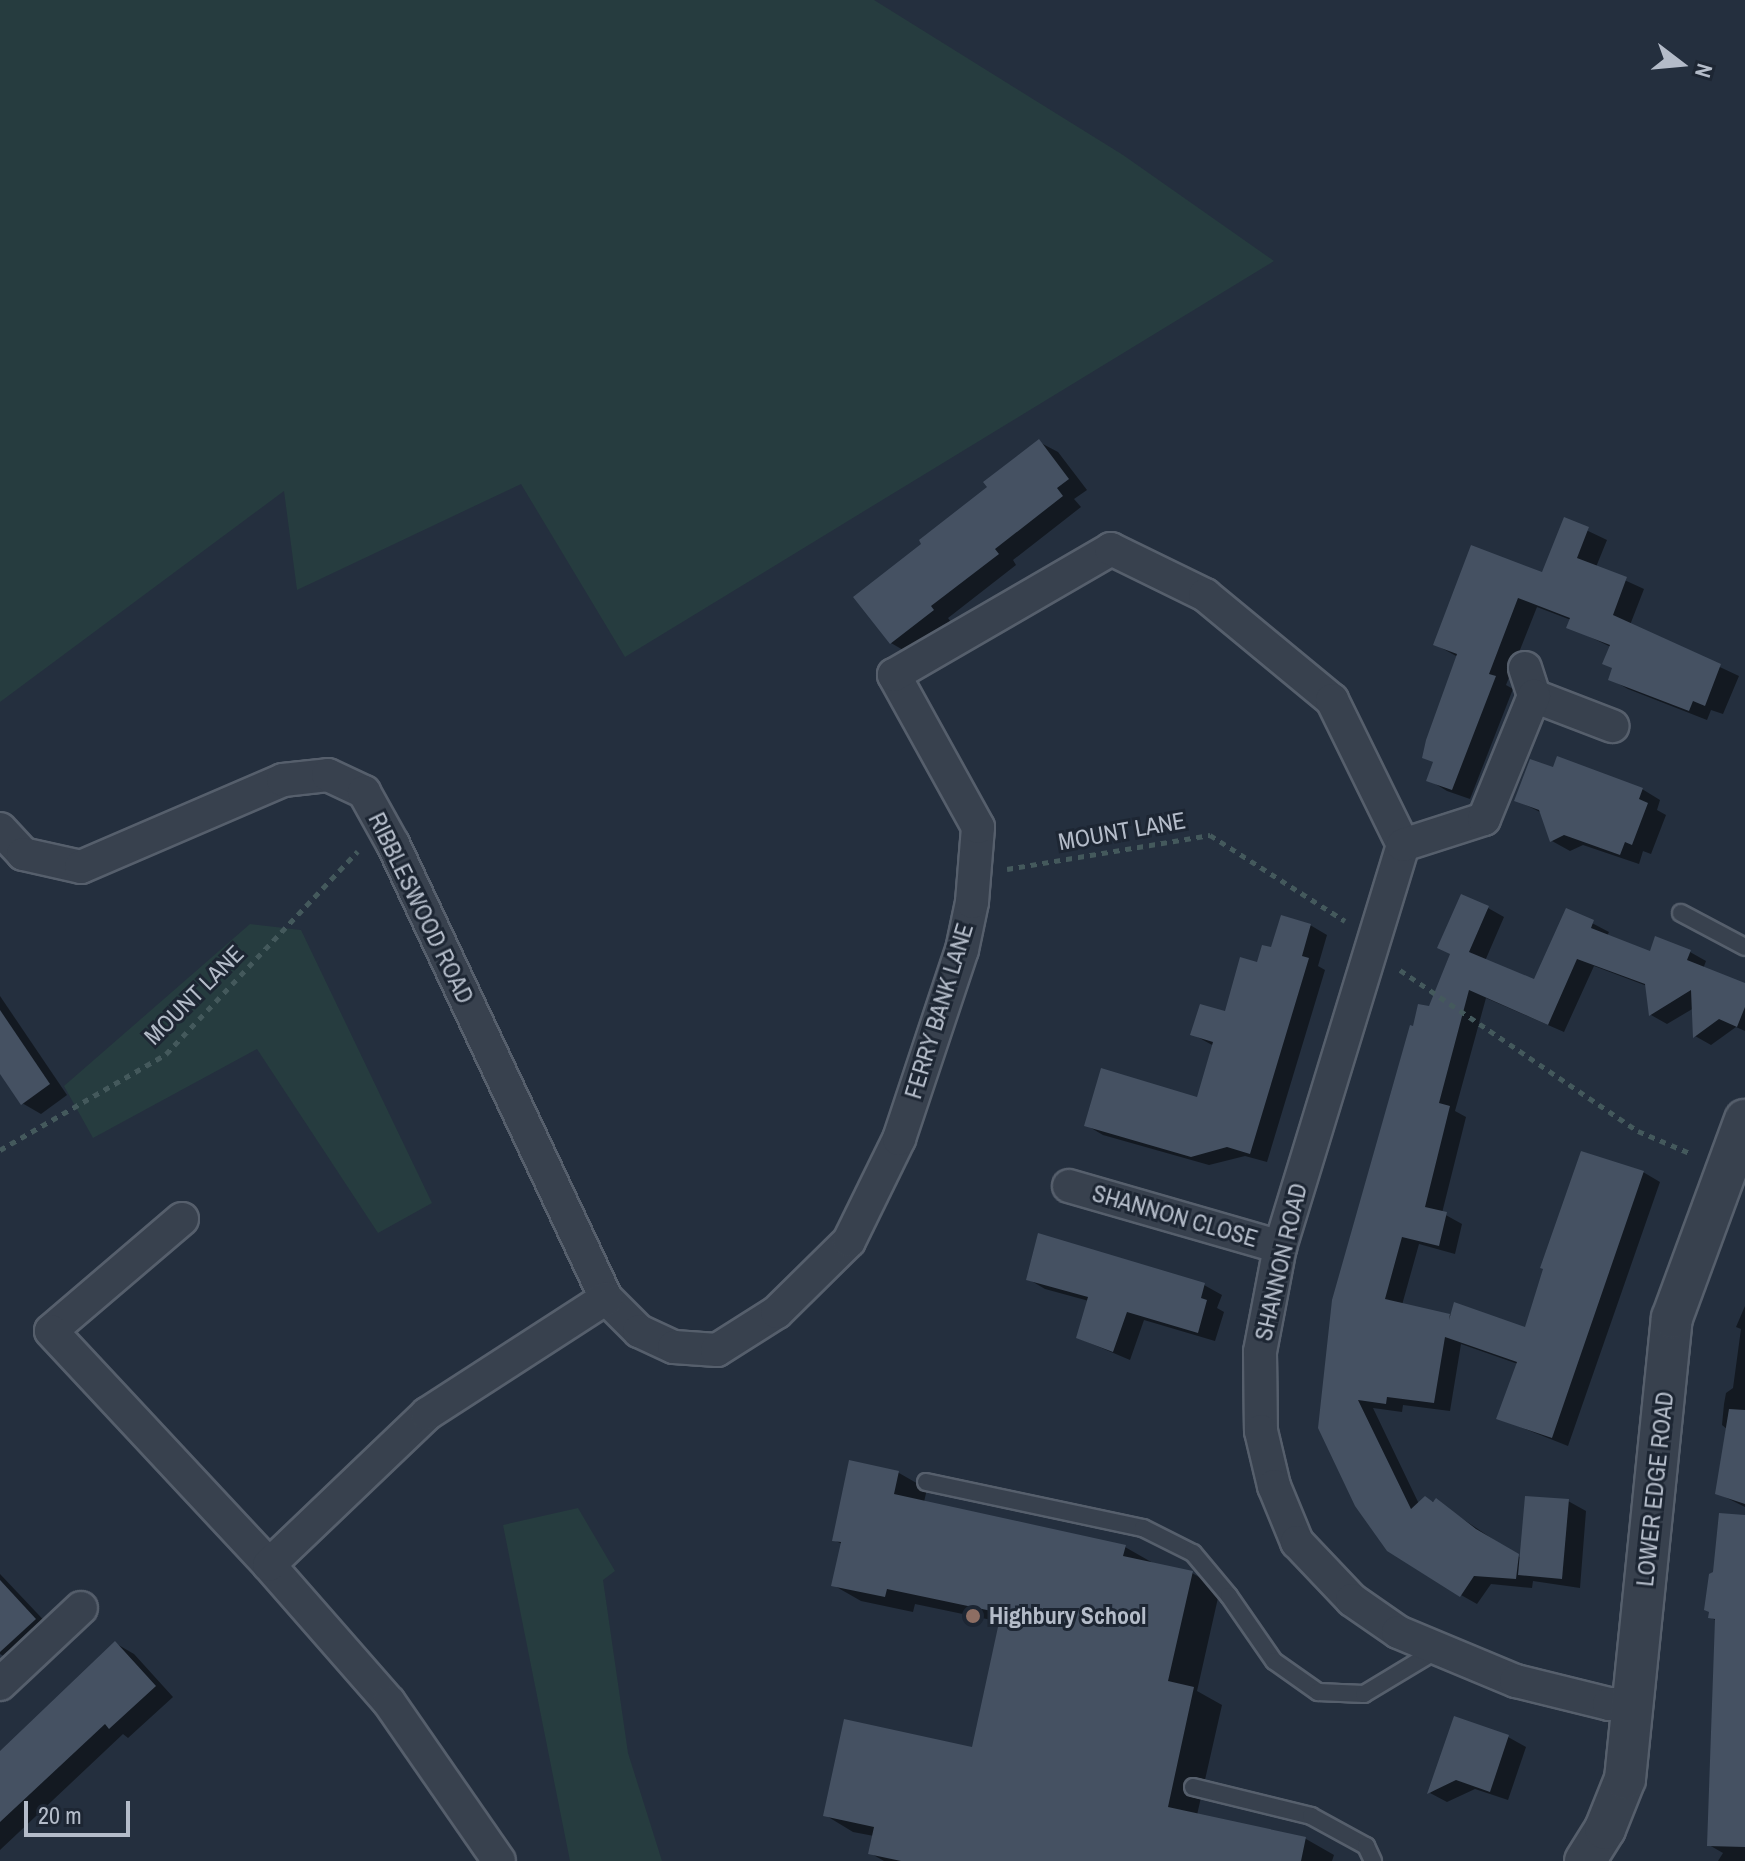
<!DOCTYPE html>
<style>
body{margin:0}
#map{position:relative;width:1745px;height:1861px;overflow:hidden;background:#242f3e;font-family:"Archivo Narrow",sans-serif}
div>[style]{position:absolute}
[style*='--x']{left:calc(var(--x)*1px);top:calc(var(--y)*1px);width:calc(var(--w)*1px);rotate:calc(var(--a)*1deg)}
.green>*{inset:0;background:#263c3f}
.shadow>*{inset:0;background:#0007}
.building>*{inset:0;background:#455162}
.path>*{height:5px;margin-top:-2.5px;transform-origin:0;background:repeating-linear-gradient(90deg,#44595c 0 6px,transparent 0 12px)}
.roads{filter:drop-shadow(2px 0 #565f6c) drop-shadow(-2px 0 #565f6c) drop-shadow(0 2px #565f6c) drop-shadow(0 -2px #565f6c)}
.service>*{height:16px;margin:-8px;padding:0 8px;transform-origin:8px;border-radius:8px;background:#38414e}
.minor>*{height:32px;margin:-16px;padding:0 16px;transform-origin:16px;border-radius:16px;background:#38414e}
.tertiary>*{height:40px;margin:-20px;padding:0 20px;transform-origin:20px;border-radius:20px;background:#38414e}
.dots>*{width:22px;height:22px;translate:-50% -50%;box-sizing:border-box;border:4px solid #1d2633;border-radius:50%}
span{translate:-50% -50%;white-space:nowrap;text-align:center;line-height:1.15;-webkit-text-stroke:6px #1d2633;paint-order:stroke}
.street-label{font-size:24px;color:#b4bcc9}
.poi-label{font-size:24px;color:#b4bcc9;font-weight:700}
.left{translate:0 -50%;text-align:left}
.north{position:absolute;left:1641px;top:24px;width:80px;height:80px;-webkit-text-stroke:6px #1d2633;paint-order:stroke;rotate:106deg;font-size:22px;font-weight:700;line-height:32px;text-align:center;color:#b4bcc9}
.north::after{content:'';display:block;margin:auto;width:28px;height:36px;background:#b4bcc9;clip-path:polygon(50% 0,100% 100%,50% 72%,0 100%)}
.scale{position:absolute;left:24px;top:1801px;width:106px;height:36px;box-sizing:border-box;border:4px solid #b4bcc9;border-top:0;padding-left:10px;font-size:24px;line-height:28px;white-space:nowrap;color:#b4bcc9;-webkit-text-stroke:6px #1d2633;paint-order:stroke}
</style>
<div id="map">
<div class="green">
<div style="clip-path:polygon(0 0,874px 0,1123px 155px,1274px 261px,625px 657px,521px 484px,297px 590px,284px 491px,0 702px)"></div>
<div style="clip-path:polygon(250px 924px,301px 930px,432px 1203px,378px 1233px,257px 1049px,93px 1138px,64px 1086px)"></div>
<div style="clip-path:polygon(578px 1508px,615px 1571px,603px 1580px,628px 1753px,662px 1861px,570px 1861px,503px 1525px)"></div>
</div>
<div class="shadow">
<div style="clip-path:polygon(1039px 442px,1058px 452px,1087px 490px,1074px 499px,1081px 507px,1013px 560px,1016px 565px,948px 618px,951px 622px,910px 654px,891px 643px,924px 544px)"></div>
<div style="clip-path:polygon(1565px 520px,1607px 540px,1596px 567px,1644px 589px,1630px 625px,1739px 676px,1723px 714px,1711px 710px,1707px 720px,1628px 689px,1610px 679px,1614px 668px,1611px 647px,1569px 627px,1571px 620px,1537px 607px,1506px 685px,1513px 689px,1470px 799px,1447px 791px,1429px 780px,1435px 763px,1424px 757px,1458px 657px,1436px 645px,1543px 574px)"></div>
<div style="clip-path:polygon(1642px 789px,1660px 800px,1657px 810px,1666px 815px,1651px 854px,1643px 851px,1639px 864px,1583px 845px,1570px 851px,1552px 841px,1542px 813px,1516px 800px)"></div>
<div style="clip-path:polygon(1488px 908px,1504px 917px,1485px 961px,1535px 981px,1567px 910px,1609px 932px,1607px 936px,1651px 954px,1690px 952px,1706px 961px,1703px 969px,1745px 986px,1745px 1031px,1736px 1027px,1711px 1045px,1695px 1036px,1694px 1008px,1667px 1024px,1651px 1015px,1647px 986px,1594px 966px,1564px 1032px,1486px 998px,1455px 1111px,1466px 1117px,1442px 1213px,1462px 1224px,1455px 1254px,1419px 1244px,1402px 1305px,1526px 1330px,1643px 1172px,1660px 1182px,1568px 1446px,1498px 1418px,1518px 1364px,1461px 1344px,1450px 1411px,1403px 1405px,1402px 1412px,1373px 1408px,1419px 1504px,1436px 1501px,1521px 1558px,1568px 1501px,1586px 1511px,1580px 1588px,1533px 1581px,1532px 1588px,1491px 1584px,1477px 1604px,1461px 1595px,1320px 1427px,1414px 1028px,1430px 1009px)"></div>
<div style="clip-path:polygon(1310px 925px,1327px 935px,1318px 966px,1325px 970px,1267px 1162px,1245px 1156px,1209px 1165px,1103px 1135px,1086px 1125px,1199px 1100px,1214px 1046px,1192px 1034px,1226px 1014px,1273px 950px)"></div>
<div style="clip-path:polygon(0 996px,67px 1095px,41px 1114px,22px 1103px,0 1070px)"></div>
<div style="clip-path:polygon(1039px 1236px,1204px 1285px,1222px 1295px,1217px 1308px,1224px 1312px,1215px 1341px,1144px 1320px,1130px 1360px,1078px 1338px,1089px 1301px,1045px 1289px,1028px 1279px)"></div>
<div style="clip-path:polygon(1745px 1306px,1745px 1507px,1717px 1493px,1727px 1429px,1722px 1425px,1724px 1404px,1726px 1393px,1733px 1388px,1741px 1329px,1736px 1327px)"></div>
<div style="clip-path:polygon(850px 1463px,899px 1473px,927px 1489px,924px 1502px,1125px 1547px,1153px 1563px,1192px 1573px,1220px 1589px,1197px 1691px,1222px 1705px,1197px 1815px,1306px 1839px,1334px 1855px,1332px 1861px,884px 1861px,870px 1853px,874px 1836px,853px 1832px,825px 1815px,974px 1749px,1001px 1622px,915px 1604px,913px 1612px,861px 1601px,833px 1585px,842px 1544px,834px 1540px)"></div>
<div style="clip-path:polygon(1745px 1517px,1745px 1861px,1718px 1861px,1723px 1853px,1709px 1845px,1717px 1621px,1710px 1617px)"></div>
<div style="clip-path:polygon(0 1574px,53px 1630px,17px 1664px,0 1654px)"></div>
<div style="clip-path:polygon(115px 1643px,134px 1654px,173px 1697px,128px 1738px,123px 1734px,0 1850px,0 1753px)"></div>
<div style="clip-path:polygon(1508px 1737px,1526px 1747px,1508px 1800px,1475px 1789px,1447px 1802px,1430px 1793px)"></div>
</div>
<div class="building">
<div style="clip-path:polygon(1039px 439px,1069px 479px,1057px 488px,1063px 496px,995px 549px,999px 554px,931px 606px,934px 610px,890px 644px,853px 597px,921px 544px,919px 540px,987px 487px,983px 482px)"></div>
<div style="clip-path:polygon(1564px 517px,1589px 527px,1577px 558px,1627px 577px,1613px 615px,1721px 664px,1705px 706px,1693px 701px,1689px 711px,1608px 680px,1612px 668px,1602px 664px,1610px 645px,1566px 628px,1570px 618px,1518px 598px,1489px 674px,1496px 676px,1452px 790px,1426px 781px,1433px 762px,1422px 758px,1426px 740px,1457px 654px,1433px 645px,1471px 545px,1542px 572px)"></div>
<div style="clip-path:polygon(1557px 756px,1643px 788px,1639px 799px,1648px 803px,1632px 845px,1625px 842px,1620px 855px,1564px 835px,1550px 842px,1539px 810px,1514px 801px,1530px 759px,1553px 767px)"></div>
<div style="clip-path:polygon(1461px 894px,1489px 906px,1469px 952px,1534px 979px,1566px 908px,1594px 920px,1591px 928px,1650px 951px,1655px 936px,1691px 950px,1687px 960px,1745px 983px,1745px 1007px,1737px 1027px,1719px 1019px,1693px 1038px,1691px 990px,1649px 1016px,1645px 984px,1577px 959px,1548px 1025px,1469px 990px,1439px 1103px,1450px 1106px,1425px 1207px,1447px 1212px,1439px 1246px,1402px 1237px,1385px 1299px,1450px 1314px,1449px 1320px,1454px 1302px,1525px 1327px,1543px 1269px,1540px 1268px,1581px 1151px,1644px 1171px,1552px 1438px,1496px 1419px,1517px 1362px,1445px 1337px,1434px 1403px,1387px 1397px,1386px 1404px,1358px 1400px,1411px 1509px,1425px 1496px,1433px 1502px,1436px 1498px,1476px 1529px,1519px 1554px,1516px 1579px,1474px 1576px,1460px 1597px,1387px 1551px,1355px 1506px,1318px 1428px,1332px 1300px,1410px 1025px,1413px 1026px,1418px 1004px,1429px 1006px,1450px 954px,1437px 948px)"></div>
<div style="clip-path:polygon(1281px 915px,1311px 924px,1302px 956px,1309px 958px,1250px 1154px,1227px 1147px,1191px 1157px,1084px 1126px,1101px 1068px,1197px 1097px,1213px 1042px,1190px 1035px,1200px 1004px,1225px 1011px,1240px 957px,1257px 962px,1262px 945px,1271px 947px)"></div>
<div style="clip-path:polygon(0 1010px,50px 1084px,21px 1105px,0 1074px)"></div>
<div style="clip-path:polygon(1038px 1233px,1205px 1283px,1201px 1298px,1207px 1300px,1198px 1333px,1127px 1312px,1113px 1352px,1076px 1338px,1088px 1297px,1026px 1280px)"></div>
<div style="clip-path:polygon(1729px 1409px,1745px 1410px,1745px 1504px,1715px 1494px)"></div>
<div style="clip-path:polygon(849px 1460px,899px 1471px,894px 1494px,1126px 1545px,1123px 1556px,1193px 1571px,1168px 1681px,1194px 1687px,1168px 1807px,1306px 1837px,1301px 1861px,901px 1861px,868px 1854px,874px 1827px,823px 1816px,844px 1719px,972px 1747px,1001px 1613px,887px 1589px,885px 1597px,831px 1586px,841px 1542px,832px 1541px)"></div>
<div style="clip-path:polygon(1525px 1496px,1569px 1499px,1562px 1579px,1518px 1575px)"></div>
<div style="clip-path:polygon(1719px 1513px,1745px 1515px,1745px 1847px,1707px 1846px,1715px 1619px,1708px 1618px,1709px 1612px,1704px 1610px,1709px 1574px,1713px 1572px)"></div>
<div style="clip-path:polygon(0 1580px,36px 1619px,0 1652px)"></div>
<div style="clip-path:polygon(115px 1641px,156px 1686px,109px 1729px,105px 1724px,0 1822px,0 1751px)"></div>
<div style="clip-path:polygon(1454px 1716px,1509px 1735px,1490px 1792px,1456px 1780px,1427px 1794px)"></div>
</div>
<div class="path">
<div style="--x:1007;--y:869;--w:206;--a:-9.5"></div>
<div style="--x:1210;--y:835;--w:160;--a:32.5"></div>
<div style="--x:1400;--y:970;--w:287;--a:34.1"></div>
<div style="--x:1638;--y:1131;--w:59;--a:23.1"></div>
<div style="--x:0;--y:1150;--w:192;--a:-30"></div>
<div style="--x:166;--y:1054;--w:279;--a:-46.6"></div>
</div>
<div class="roads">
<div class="service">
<div style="--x:1681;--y:913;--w:72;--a:28"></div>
<div style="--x:926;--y:1482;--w:222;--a:12"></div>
<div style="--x:1143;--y:1528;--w:56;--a:26.6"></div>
<div style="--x:1193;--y:1553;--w:56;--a:50.1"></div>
<div style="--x:1229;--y:1596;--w:79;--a:55.3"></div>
<div style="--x:1274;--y:1661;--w:54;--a:35.2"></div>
<div style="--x:1318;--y:1692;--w:46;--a:2.5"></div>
<div style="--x:1364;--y:1694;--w:85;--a:-31.1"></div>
<div style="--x:1193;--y:1787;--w:122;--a:13.8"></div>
<div style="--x:1311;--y:1816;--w:63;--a:28.6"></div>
<div style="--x:1366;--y:1846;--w:17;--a:65"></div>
</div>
<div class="minor">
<div style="--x:1525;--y:668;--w:29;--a:72"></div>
<div style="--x:1534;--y:696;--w:84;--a:21"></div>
<div style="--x:0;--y:829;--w:34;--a:47"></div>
<div style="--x:23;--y:854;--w:59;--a:12.6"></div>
<div style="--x:81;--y:867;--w:220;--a:-23.3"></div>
<div style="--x:283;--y:780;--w:45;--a:-6.3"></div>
<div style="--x:328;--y:775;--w:40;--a:25"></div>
<div style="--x:364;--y:792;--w:60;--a:60.9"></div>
<div style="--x:393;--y:844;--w:501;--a:64.87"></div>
<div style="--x:606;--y:1298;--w:47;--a:45"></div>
<div style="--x:639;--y:1331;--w:38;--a:25"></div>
<div style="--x:674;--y:1347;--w:43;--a:4"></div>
<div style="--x:717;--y:1350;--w:71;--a:-32.3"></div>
<div style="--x:777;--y:1312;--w:101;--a:-44.6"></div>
<div style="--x:849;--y:1241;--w:114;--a:-63.9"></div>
<div style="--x:899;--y:1139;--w:199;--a:-71.6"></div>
<div style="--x:962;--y:950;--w:49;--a:-78.2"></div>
<div style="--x:972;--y:902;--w:75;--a:-85.4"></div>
<div style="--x:978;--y:827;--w:174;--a:-118.9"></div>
<div style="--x:894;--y:675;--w:251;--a:-30.1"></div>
<div style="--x:1111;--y:549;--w:105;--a:26.1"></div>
<div style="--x:1205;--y:595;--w:165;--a:39.6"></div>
<div style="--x:1332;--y:700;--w:161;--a:63.9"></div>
<div style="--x:1403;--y:845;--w:420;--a:107"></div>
<div style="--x:1280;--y:1247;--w:107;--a:100.8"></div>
<div style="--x:1260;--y:1352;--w:79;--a:89.3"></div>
<div style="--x:1261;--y:1431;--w:57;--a:76.7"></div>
<div style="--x:1274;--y:1486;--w:61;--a:67.7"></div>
<div style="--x:1297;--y:1542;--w:80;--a:46.5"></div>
<div style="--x:1352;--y:1600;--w:56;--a:34.8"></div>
<div style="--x:1398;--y:1632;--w:128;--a:22.6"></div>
<div style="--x:1516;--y:1681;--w:96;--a:13.9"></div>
<div style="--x:1609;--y:1704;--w:25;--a:0"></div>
<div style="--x:1403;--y:845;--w:85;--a:-17.8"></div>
<div style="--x:1484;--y:819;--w:133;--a:-67.9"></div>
<div style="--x:1069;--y:1186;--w:220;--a:16.1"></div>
<div style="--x:182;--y:1219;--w:172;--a:139.5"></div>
<div style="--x:51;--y:1331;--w:320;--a:47"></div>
<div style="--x:269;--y:1565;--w:182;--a:48.8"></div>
<div style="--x:389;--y:1702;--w:193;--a:55.3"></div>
<div style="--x:269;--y:1565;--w:219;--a:-43.7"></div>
<div style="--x:427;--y:1414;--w:213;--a:-32.9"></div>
<div style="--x:0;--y:1684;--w:111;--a:-43.2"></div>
</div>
<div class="tertiary">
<div style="--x:1585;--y:1861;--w:38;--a:-58"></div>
<div style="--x:1605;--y:1829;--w:54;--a:-68.2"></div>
<div style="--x:1625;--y:1779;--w:463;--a:-84.2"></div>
<div style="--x:1672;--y:1318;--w:211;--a:-69.8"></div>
</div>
</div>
<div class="dots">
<div style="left:973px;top:1616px;background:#8d6e63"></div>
</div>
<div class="street-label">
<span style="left:1122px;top:831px;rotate:-10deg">MOUNT LANE</span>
<span style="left:421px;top:908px;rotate:64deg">RIBBLESWOOD ROAD</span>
<span style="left:194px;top:995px;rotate:-45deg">MOUNT LANE</span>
<span style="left:939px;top:1011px;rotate:-73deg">FERRY BANK LANE</span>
<span style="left:1175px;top:1216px;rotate:16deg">SHANNON CLOSE</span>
<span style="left:1281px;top:1262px;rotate:-77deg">SHANNON ROAD</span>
<span style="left:1655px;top:1489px;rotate:-84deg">LOWER EDGE ROAD</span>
</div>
<div class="poi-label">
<span class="left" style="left:989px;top:1616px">Highbury School</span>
</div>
<div class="north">N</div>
<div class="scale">20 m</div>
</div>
